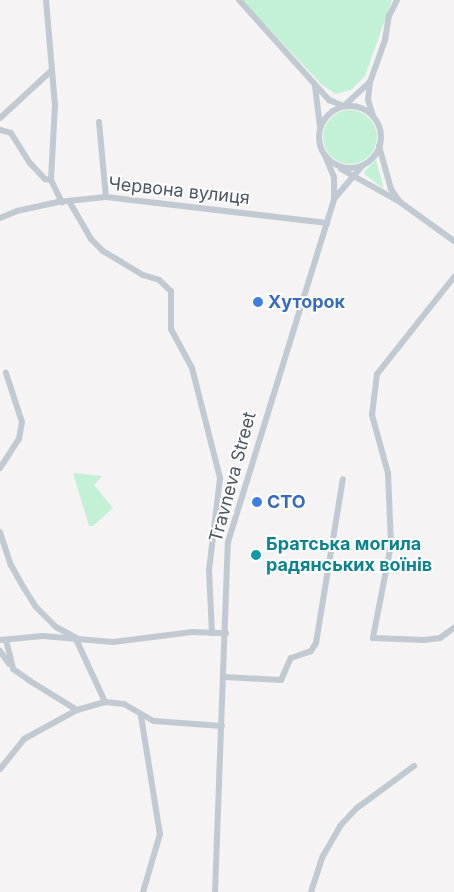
<!DOCTYPE html>
<meta charset="utf-8">
<style>
body{margin:0}
#map{position:relative;width:454px;height:892px;overflow:hidden;background:#f5f3f3;font-family:Inter,sans-serif}
div>[style]{position:absolute}
[style*='--x']{left:calc(var(--x)*1px);top:calc(var(--y)*1px);width:calc(var(--w)*1px);rotate:calc(var(--a)*1deg)}
.green>*{inset:0;background:#c3f1d5}
.round{border-radius:50%}
.minor>*{height:6px;margin:-3px;padding:0 3px;transform-origin:3px;border-radius:3px;background:#c1cad2}
.minor>.ring{margin:-3px;padding:0;box-sizing:content-box;background:none;border:6px solid #c1cad2;border-radius:50%}
.dots>*{width:14px;height:14px;translate:-50% -50%;box-sizing:border-box;border:2px solid #fff;border-radius:50%}
span{translate:-50% -50%;white-space:nowrap;text-align:center;line-height:1.15;-webkit-text-stroke:4px #fff;paint-order:stroke}
.street-label{font-size:18px;color:#4a5661}
.shop-label{font-size:18px;color:#366cbe;font-weight:700}
.left{translate:0 -50%;text-align:left}
.culture-label{font-size:18px;color:#0d838f;font-weight:700}
</style>
<div id="map">
<div class="green">
<div style="clip-path:polygon(242px 0,392px 0,365px 76px,351px 90px,336px 94px,322px 85px)"></div>
<div class="round" style="left:323px;top:110px;width:54px;height:54px"></div>
<div style="clip-path:polygon(376px 160px,384px 189px,363px 173px)"></div>
<div style="clip-path:polygon(73px 473px,102px 476px,94px 485px,113px 508px,93px 526px,89px 526px)"></div>
</div>
<div class="minor">
<div style="--x:46;--y:0;--w:104;--a:85.1"></div>
<div style="--x:55;--y:104;--w:76;--a:93"></div>
<div style="--x:239;--y:0;--w:135;--a:48"></div>
<div style="--x:329;--y:100;--w:16;--a:22"></div>
<div style="--x:344;--y:106;--w:35;--a:-43"></div>
<div style="--x:315;--y:86;--w:41;--a:83"></div>
<div class="ring" style="left:319px;top:106px;width:56px;height:56px"></div>
<div style="--x:373;--y:116;--w:17;--a:-107"></div>
<div style="--x:368;--y:100;--w:18;--a:-84"></div>
<div style="--x:370;--y:82;--w:45;--a:-70.3"></div>
<div style="--x:385;--y:40;--w:24;--a:-81"></div>
<div style="--x:389;--y:16;--w:18;--a:-63"></div>
<div style="--x:0;--y:118;--w:69;--a:-42.7"></div>
<div style="--x:99;--y:122;--w:75;--a:84.7"></div>
<div style="--x:0;--y:130;--w:11;--a:15"></div>
<div style="--x:11;--y:133;--w:36;--a:58"></div>
<div style="--x:30;--y:163;--w:22;--a:47"></div>
<div style="--x:45;--y:179;--w:6;--a:9"></div>
<div style="--x:51;--y:180;--w:25;--a:64"></div>
<div style="--x:379;--y:146;--w:45;--a:74.4"></div>
<div style="--x:391;--y:189;--w:14;--a:56"></div>
<div style="--x:341;--y:169;--w:68;--a:29.2"></div>
<div style="--x:400;--y:202;--w:67;--a:35.8"></div>
<div style="--x:334;--y:199;--w:43;--a:-49.7"></div>
<div style="--x:69;--y:201;--w:44;--a:59.9"></div>
<div style="--x:91;--y:239;--w:17;--a:45"></div>
<div style="--x:103;--y:251;--w:47;--a:31"></div>
<div style="--x:143;--y:275;--w:17;--a:17"></div>
<div style="--x:159;--y:280;--w:16;--a:43"></div>
<div style="--x:171;--y:291;--w:38;--a:90"></div>
<div style="--x:171;--y:329;--w:44;--a:61.7"></div>
<div style="--x:192;--y:368;--w:114;--a:75.7"></div>
<div style="--x:220;--y:478;--w:93;--a:96.8"></div>
<div style="--x:209;--y:570;--w:63;--a:87.3"></div>
<div style="--x:0;--y:218;--w:18;--a:-22"></div>
<div style="--x:17;--y:211;--w:42;--a:-12.4"></div>
<div style="--x:58;--y:202;--w:48;--a:-5.9"></div>
<div style="--x:106;--y:197;--w:223;--a:6.7"></div>
<div style="--x:454;--y:277;--w:124;--a:128.4"></div>
<div style="--x:377;--y:374;--w:41;--a:97"></div>
<div style="--x:372;--y:415;--w:60;--a:74.6"></div>
<div style="--x:388;--y:473;--w:72;--a:87.6"></div>
<div style="--x:391;--y:545;--w:95;--a:101"></div>
<div style="--x:373;--y:638;--w:51;--a:2.2"></div>
<div style="--x:424;--y:640;--w:16;--a:-7"></div>
<div style="--x:440;--y:638;--w:17;--a:-36"></div>
<div style="--x:0;--y:468;--w:35;--a:-57"></div>
<div style="--x:19;--y:439;--w:17;--a:-80"></div>
<div style="--x:22;--y:422;--w:52;--a:-108.1"></div>
<div style="--x:0;--y:532;--w:35;--a:72"></div>
<div style="--x:11;--y:565;--w:26;--a:61"></div>
<div style="--x:24;--y:588;--w:22;--a:58"></div>
<div style="--x:36;--y:607;--w:28;--a:45"></div>
<div style="--x:56;--y:627;--w:21;--a:28"></div>
<div style="--x:75;--y:637;--w:72;--a:65.2"></div>
<div style="--x:105;--y:702;--w:19;--a:6"></div>
<div style="--x:124;--y:704;--w:34;--a:30"></div>
<div style="--x:154;--y:721;--w:68;--a:4.2"></div>
<div style="--x:0;--y:640;--w:43;--a:-5.3"></div>
<div style="--x:43;--y:636;--w:70;--a:4.9"></div>
<div style="--x:113;--y:642;--w:80;--a:-7.2"></div>
<div style="--x:192;--y:632;--w:34;--a:2"></div>
<div style="--x:6;--y:640;--w:30;--a:76"></div>
<div style="--x:13;--y:669;--w:21;--a:35"></div>
<div style="--x:30;--y:681;--w:55;--a:31.7"></div>
<div style="--x:77;--y:710;--w:29;--a:-16"></div>
<div style="--x:0;--y:651;--w:16;--a:55"></div>
<div style="--x:225;--y:677;--w:56;--a:3.1"></div>
<div style="--x:281;--y:680;--w:24;--a:-66"></div>
<div style="--x:291;--y:658;--w:21;--a:-19"></div>
<div style="--x:311;--y:651;--w:9;--a:-58"></div>
<div style="--x:316;--y:643;--w:166;--a:-80.7"></div>
<div style="--x:141;--y:716;--w:120;--a:80.9"></div>
<div style="--x:160;--y:834;--w:60;--a:106.3"></div>
<div style="--x:0;--y:769;--w:38;--a:-51"></div>
<div style="--x:24;--y:739;--w:60;--a:-28.7"></div>
<div style="--x:215;--y:892;--w:350;--a:-87.9"></div>
<div style="--x:228;--y:542;--w:359;--a:-72.8"></div>
<div style="--x:334;--y:199;--w:22;--a:-90"></div>
<div style="--x:334;--y:177;--w:21;--a:-113"></div>
<div style="--x:311;--y:892;--w:38;--a:-72"></div>
<div style="--x:323;--y:856;--w:34;--a:-60"></div>
<div style="--x:340;--y:826;--w:25;--a:-47"></div>
<div style="--x:357;--y:808;--w:71;--a:-36.4"></div>
</div>
<div class="dots">
<div style="left:258px;top:302px;background:#3f7fe0"></div>
<div style="left:257px;top:502px;background:#3f7fe0"></div>
<div style="left:256px;top:555px;background:#0f9aa8"></div>
</div>
<div class="street-label">
<span style="left:179px;top:191px;rotate:6deg">Червона вулиця</span>
<span style="left:233px;top:477px;rotate:-75deg">Travneva Street</span>
</div>
<div class="shop-label">
<span class="left" style="left:268px;top:302px">Хуторок</span>
<span class="left" style="left:267px;top:502px">СТО</span>
</div>
<div class="culture-label">
<span class="left" style="left:266px;top:555px">Братська могила<br>радянських воїнів</span>
</div>
</div>
